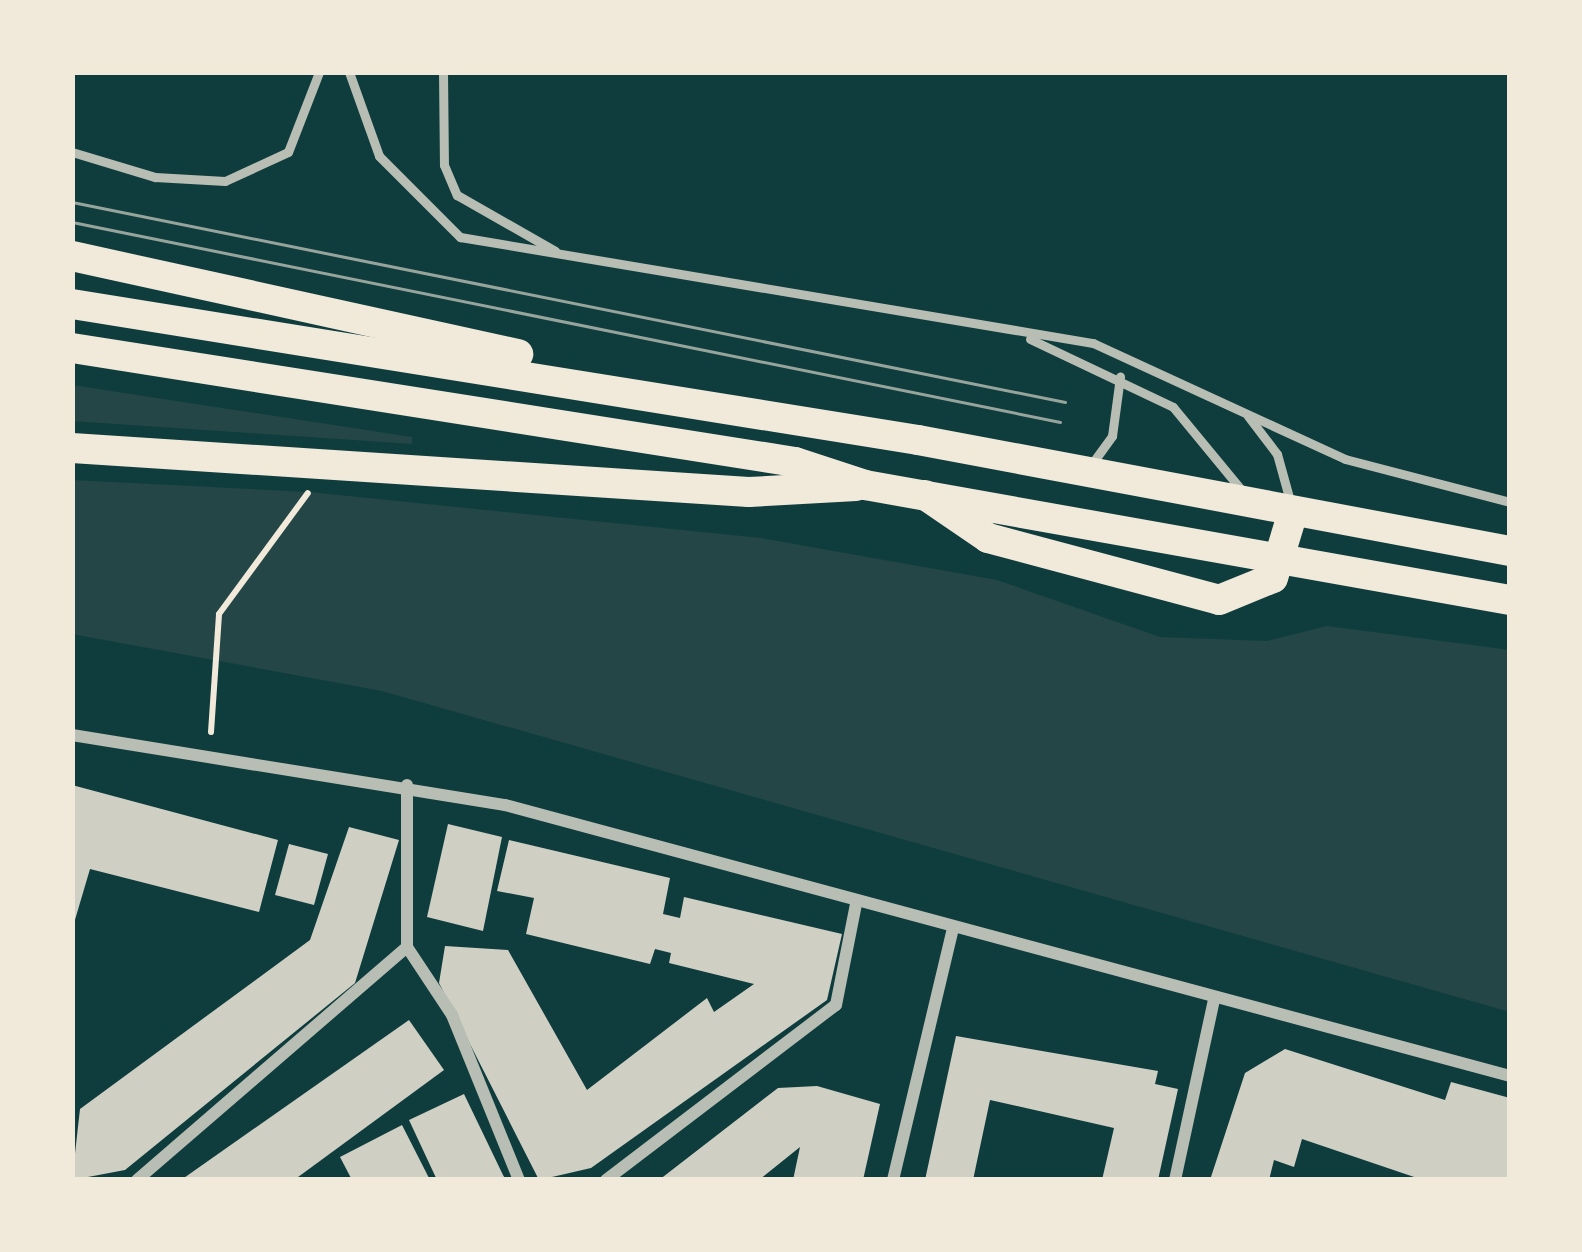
<!DOCTYPE html>
<style>
body{margin:0}
#map{position:relative;width:1582px;height:1252px;overflow:hidden;background:#0f3d3e;font-family:Poppins,sans-serif}
div>[style]{position:absolute}
[style*='--x']{left:calc(var(--x)*1px);top:calc(var(--y)*1px);width:calc(var(--w)*1px);rotate:calc(var(--a)*1deg)}
.green>*{inset:0;background:#244646}
.building>*{inset:0;background:#cfcfc3}
.path>*{height:6px;margin:-3px;padding:0 3px;transform-origin:3px;border-radius:3px;background:#f1e9da}
.service>*{height:9px;margin:-4.5px;padding:0 4.5px;transform-origin:4.5px;border-radius:4.5px;background:#b8beb3}
.minor>*{height:12px;margin:-6px;padding:0 6px;transform-origin:6px;border-radius:6px;background:#b8beb3}
.primary>*{height:30px;margin:-15px;padding:0 15px;transform-origin:15px;border-radius:15px;background:#f1e9da}
.tram>*{height:3px;margin:-1.5px;padding:0 1.5px;transform-origin:1.5px;border-radius:1.5px;background:#97a49c}
span{translate:-50% -50%;white-space:nowrap;text-align:center;line-height:1.15;-webkit-text-stroke:12px #f1e9da;paint-order:stroke}
.frame{position:absolute;inset:0;border:75px solid #f1e9da;pointer-events:none}
</style>
<div id="map">
<div class="green">
<div style="clip-path:polygon(72px 385px,412px 437px,412px 444px,72px 421px)"></div>
<div style="clip-path:polygon(72px 480px,309px 492px,761px 538px,997px 580px,1160px 637px,1267px 641px,1327px 626px,1510px 650px,1510px 1012px,382px 691px,72px 634px)"></div>
</div>
<div class="building">
<div style="clip-path:polygon(72px 785px,278px 840px,259px 912px,90px 869px,72px 930px)"></div>
<div style="clip-path:polygon(448px 824px,502px 837px,483px 931px,427px 917px)"></div>
<div style="clip-path:polygon(349px 827px,399px 840px,355px 983px,125px 1170px,72px 1180px,80px 1109px,310px 940px)"></div>
<div style="clip-path:polygon(509px 840px,670px 878px,663px 914px,680px 918px,684px 897px,842px 934px,827px 1000px,591px 1168px,539px 1180px,439px 983px,445px 946px,508px 950px,587px 1090px,707px 998px,714px 1012px,754px 984px,669px 963px,671px 953px,655px 949px,650px 964px,526px 934px,534px 898px,497px 891px)"></div>
<div style="clip-path:polygon(289px 844px,328px 854px,314px 905px,275px 895px)"></div>
<div style="clip-path:polygon(409px 1020px,444px 1070px,294px 1180px,181px 1180px)"></div>
<div style="clip-path:polygon(956px 1036px,1158px 1071px,1155px 1084px,1178px 1089px,1158px 1180px,1102px 1180px,1114px 1128px,990px 1100px,973px 1180px,925px 1180px)"></div>
<div style="clip-path:polygon(1285px 1049px,1445px 1100px,1451px 1082px,1510px 1098px,1507px 1180px,1423px 1180px,1302px 1139px,1294px 1167px,1274px 1160px,1269px 1180px,1210px 1180px,1245px 1073px)"></div>
<div style="clip-path:polygon(817px 1086px,880px 1104px,863px 1180px,793px 1180px,800px 1147px,759px 1180px,659px 1180px,778px 1088px)"></div>
<div style="clip-path:polygon(464px 1094px,503px 1175px,506px 1180px,437px 1180px,409px 1120px)"></div>
<div style="clip-path:polygon(402px 1125px,430px 1180px,352px 1180px,340px 1157px)"></div>
</div>
<div class="path">
<div style="--x:211;--y:732;--w:118;--a:-86.1"></div>
<div style="--x:219;--y:614;--w:150;--a:-53.7"></div>
</div>
<div class="service">
<div style="--x:349;--y:72;--w:89;--a:70.3"></div>
<div style="--x:379;--y:156;--w:115;--a:45"></div>
<div style="--x:460;--y:237;--w:642;--a:9.51"></div>
<div style="--x:1093;--y:343;--w:277;--a:24.7"></div>
<div style="--x:1345;--y:459;--w:171;--a:14.6"></div>
<div style="--x:443;--y:72;--w:93;--a:89.4"></div>
<div style="--x:444;--y:165;--w:33;--a:67"></div>
<div style="--x:457;--y:195;--w:113;--a:29.7"></div>
<div style="--x:72;--y:152;--w:87;--a:16.8"></div>
<div style="--x:155;--y:177;--w:70;--a:3.3"></div>
<div style="--x:225;--y:181;--w:69;--a:-24.7"></div>
<div style="--x:288;--y:152;--w:86;--a:-68.8"></div>
<div style="--x:1030;--y:339;--w:158;--a:25.4"></div>
<div style="--x:1173;--y:407;--w:112;--a:50.5"></div>
<div style="--x:1248;--y:416;--w:48;--a:52.7"></div>
<div style="--x:1277;--y:454;--w:49;--a:74.5"></div>
<div style="--x:1091;--y:465;--w:36;--a:-54"></div>
<div style="--x:1112;--y:436;--w:60;--a:-82.3"></div>
</div>
<div class="minor">
<div style="--x:72;--y:735;--w:439;--a:9.2"></div>
<div style="--x:505;--y:805;--w:1041;--a:15.09"></div>
<div style="--x:407;--y:785;--w:162;--a:90"></div>
<div style="--x:407;--y:947;--w:82;--a:56.5"></div>
<div style="--x:452;--y:1015;--w:178;--a:67.9"></div>
<div style="--x:137;--y:1180;--w:357;--a:-40.8"></div>
<div style="--x:606;--y:1180;--w:289;--a:-37.3"></div>
<div style="--x:836;--y:1005;--w:103;--a:-78.8"></div>
<div style="--x:893;--y:1180;--w:259;--a:-76.6"></div>
<div style="--x:1175;--y:1180;--w:185;--a:-77.8"></div>
</div>
<div class="primary">
<div style="--x:72;--y:256;--w:457;--a:12.4"></div>
<div style="--x:72;--y:304;--w:857;--a:9.13"></div>
<div style="--x:918;--y:440;--w:602;--a:10.62"></div>
<div style="--x:72;--y:348;--w:732;--a:8.96"></div>
<div style="--x:795;--y:462;--w:74;--a:18.2"></div>
<div style="--x:865;--y:485;--w:655;--a:10.11"></div>
<div style="--x:72;--y:448;--w:678;--a:3.72"></div>
<div style="--x:749;--y:492;--w:107;--a:-3.2"></div>
<div style="--x:925;--y:495;--w:76;--a:34.3"></div>
<div style="--x:988;--y:538;--w:239;--a:15"></div>
<div style="--x:1219;--y:600;--w:58;--a:-22.2"></div>
<div style="--x:1273;--y:578;--w:66;--a:-73.2"></div>
</div>
<div class="tram">
<div style="--x:72;--y:202;--w:1013;--a:11.39"></div>
<div style="--x:72;--y:222;--w:1008;--a:11.44"></div>
</div>
<div class="frame"></div>
</div>
